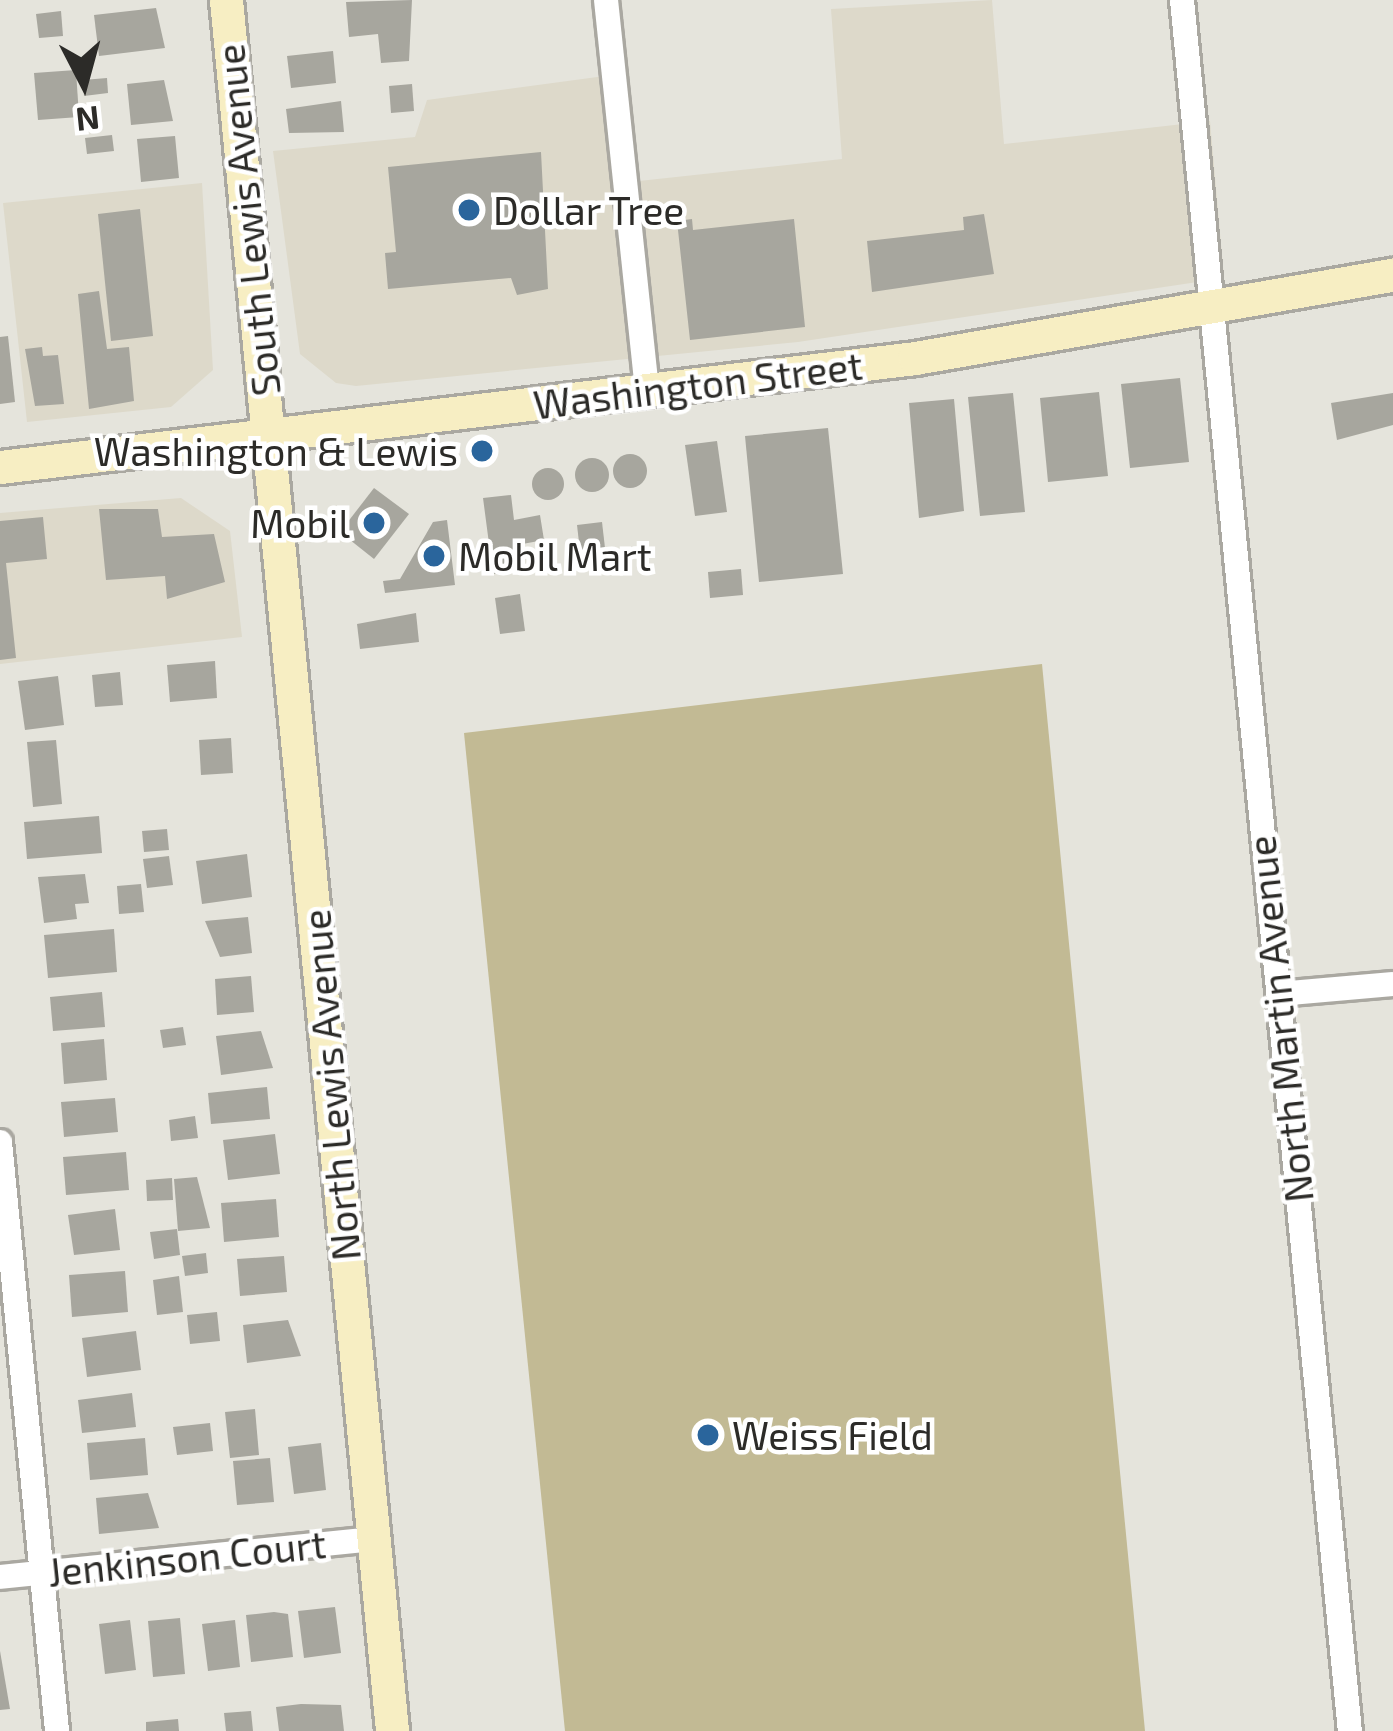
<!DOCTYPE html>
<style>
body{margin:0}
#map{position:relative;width:1393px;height:1731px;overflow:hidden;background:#e5e4dc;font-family:"Exo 2",sans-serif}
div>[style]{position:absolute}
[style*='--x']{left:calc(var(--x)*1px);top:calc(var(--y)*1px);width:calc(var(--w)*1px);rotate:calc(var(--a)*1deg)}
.built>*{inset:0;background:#ddd9ca}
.green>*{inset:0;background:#c2ba94}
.building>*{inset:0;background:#a7a69e}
.round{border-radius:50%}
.roads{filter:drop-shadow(3px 0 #aaa8a1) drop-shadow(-3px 0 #aaa8a1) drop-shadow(0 3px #aaa8a1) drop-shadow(0 -3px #aaa8a1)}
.street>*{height:24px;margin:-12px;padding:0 12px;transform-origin:12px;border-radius:12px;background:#fff}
.secondary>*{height:33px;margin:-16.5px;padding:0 16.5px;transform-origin:16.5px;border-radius:16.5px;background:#f7eec3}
.dots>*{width:33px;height:33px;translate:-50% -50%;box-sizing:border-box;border:6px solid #fff;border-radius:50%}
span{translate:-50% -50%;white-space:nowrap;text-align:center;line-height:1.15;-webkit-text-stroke:9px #fff;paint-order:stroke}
.poi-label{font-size:39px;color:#2c2b28}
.left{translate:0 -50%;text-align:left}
.right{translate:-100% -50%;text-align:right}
.street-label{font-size:39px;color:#2c2b28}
.north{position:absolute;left:24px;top:24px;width:120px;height:120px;-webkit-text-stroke:9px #fff;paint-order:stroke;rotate:174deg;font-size:33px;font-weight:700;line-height:48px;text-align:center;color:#2c2b28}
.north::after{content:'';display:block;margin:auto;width:42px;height:54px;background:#2c2b28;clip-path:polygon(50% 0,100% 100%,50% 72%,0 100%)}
</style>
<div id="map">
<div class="built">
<div style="clip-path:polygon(992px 0,1004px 144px,1210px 121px,1224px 278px,798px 342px,356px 386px,336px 383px,300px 354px,273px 151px,415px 137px,427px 100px,627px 73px,639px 181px,842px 159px,831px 9px)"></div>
<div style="clip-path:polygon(202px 183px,213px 370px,171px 407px,27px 422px,3px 203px)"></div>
<div style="clip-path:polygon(181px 498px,230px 531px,242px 637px,0 664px,0 513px)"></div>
</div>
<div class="green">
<div style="clip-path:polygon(1042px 664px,1145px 1731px,565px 1731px,464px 733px)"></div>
</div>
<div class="building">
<div style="clip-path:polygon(412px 0,409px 61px,381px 63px,378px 34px,349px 37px,346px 2px)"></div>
<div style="clip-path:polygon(156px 8px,165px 48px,99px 56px,94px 15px)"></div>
<div style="clip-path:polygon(61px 11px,63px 36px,39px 38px,36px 14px)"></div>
<div style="clip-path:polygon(333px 51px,336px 83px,291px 88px,287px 56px)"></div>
<div style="clip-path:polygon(76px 70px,79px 117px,38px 120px,34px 73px)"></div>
<div style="clip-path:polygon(107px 78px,108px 93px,84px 96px,83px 80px)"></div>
<div style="clip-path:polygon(164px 80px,173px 121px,131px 125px,127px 84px)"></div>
<div style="clip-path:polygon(412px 84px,414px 111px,391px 113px,389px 86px)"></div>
<div style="clip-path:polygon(341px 101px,344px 132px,289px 133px,286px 109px)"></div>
<div style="clip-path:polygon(112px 135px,114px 151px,87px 154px,85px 138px)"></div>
<div style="clip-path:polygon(175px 136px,179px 178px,141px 182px,137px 139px)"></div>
<div style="clip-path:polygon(541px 152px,548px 289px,517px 295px,511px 278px,388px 289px,385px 253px,396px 252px,388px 167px)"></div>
<div style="clip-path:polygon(140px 209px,153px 336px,111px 341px,98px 214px)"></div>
<div style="clip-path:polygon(984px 214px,994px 274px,872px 292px,867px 241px,964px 230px,963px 217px)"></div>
<div style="clip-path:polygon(692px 219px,693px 230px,794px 219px,805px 327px,690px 340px,677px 221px)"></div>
<div style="clip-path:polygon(99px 291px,107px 349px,129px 347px,134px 401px,89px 409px,78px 294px)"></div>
<div style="clip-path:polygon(8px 336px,15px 402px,0 404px,0 337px)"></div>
<div style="clip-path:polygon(42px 347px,43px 356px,58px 355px,64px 404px,35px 406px,25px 349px)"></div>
<div style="clip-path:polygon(1180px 378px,1189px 462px,1130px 468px,1121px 384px)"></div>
<div style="clip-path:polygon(1099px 392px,1108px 476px,1048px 482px,1040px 398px)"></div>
<div style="clip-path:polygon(1013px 393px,1025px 512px,980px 516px,968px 397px)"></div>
<div style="clip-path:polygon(1393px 393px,1393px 425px,1337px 440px,1331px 403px)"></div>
<div style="clip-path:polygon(954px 399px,964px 511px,919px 518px,909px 403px)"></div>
<div style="clip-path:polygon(828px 428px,843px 574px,759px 582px,745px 436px)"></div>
<div style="clip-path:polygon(717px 441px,727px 512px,695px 516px,685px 445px)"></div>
<div class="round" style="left:613px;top:454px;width:34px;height:34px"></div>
<div class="round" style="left:575px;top:458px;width:34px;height:34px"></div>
<div class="round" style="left:532px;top:468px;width:32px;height:32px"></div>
<div style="clip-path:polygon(374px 488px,409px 514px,374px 559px,340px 532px)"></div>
<div style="clip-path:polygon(511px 495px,514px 520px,540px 515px,544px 540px,517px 545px,521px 571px,493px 574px,483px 498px)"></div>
<div style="clip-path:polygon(99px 509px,158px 509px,162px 537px,214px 534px,225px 582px,167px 599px,165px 576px,106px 580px)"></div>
<div style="clip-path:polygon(43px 517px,47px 559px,6px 563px,16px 658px,0 660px,0 521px)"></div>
<div style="clip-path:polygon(447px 520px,455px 585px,385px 593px,383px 581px,400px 579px,433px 522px)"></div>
<div style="clip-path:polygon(602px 522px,605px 548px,580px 551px,577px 525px)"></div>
<div style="clip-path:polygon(741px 569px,743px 595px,710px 598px,708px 572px)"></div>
<div style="clip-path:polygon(520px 594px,525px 631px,500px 634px,495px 598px)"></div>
<div style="clip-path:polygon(416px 613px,419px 642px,360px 649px,357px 624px)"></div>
<div style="clip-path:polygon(215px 661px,217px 698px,170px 702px,167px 665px)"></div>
<div style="clip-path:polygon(120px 672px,123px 705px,95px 707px,92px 675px)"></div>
<div style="clip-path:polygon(58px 676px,64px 725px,25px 730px,18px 681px)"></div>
<div style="clip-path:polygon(231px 738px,233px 773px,201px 775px,199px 740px)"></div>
<div style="clip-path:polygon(56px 740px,62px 804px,33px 807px,27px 742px)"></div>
<div style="clip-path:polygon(99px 816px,102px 853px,27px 859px,24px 822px)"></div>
<div style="clip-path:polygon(167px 829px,169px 850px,144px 852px,142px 831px)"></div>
<div style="clip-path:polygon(247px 854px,252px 897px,202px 904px,196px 861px)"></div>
<div style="clip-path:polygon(169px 856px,173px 885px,147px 888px,143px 859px)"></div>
<div style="clip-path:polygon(85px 874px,89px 903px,75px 904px,77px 919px,44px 923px,38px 877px)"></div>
<div style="clip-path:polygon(141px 884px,144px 912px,119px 914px,117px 886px)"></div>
<div style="clip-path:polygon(248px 917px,252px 953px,220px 957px,205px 921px)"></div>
<div style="clip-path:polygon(114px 929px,117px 972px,48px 978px,44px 935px)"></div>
<div style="clip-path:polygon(251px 976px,254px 1012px,217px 1015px,215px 979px)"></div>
<div style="clip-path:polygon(102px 992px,105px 1027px,53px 1031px,50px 997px)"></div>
<div style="clip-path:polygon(183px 1027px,186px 1045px,163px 1048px,160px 1030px)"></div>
<div style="clip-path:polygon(261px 1031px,273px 1068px,221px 1075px,216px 1036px)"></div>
<div style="clip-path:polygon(104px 1039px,107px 1080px,64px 1084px,61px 1043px)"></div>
<div style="clip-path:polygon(267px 1087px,270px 1119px,211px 1124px,208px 1093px)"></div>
<div style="clip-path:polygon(115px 1098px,118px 1132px,64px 1137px,61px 1102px)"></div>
<div style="clip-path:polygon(195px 1116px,198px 1138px,171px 1141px,169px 1120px)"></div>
<div style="clip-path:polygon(275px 1134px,280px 1174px,228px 1180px,223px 1140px)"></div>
<div style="clip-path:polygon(126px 1152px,129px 1190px,66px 1195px,63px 1157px)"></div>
<div style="clip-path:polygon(197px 1177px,210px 1228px,178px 1231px,174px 1179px)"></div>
<div style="clip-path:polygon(172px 1178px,173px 1200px,147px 1201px,146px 1180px)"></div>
<div style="clip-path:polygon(276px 1199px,279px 1237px,224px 1242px,221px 1203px)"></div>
<div style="clip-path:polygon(115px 1209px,120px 1250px,74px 1255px,68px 1215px)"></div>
<div style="clip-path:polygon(177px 1229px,180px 1255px,154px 1259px,150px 1232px)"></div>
<div style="clip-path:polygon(206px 1253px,208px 1273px,185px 1276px,182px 1256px)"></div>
<div style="clip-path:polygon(284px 1256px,287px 1292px,240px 1296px,237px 1259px)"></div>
<div style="clip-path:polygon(125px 1271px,128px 1312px,72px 1317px,69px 1275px)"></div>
<div style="clip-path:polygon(179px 1276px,183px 1312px,157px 1315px,153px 1280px)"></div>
<div style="clip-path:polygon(217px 1312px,220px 1341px,190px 1344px,187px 1315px)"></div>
<div style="clip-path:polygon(288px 1320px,301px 1356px,247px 1363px,243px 1325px)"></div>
<div style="clip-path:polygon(136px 1331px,141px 1370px,87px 1377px,82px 1338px)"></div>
<div style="clip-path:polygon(132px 1393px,136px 1427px,82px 1433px,78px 1400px)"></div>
<div style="clip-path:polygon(255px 1409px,259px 1455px,230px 1458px,225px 1412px)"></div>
<div style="clip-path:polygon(210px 1423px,213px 1451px,177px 1455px,173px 1427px)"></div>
<div style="clip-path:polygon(145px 1438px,148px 1475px,90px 1480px,87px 1443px)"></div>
<div style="clip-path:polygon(321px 1443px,326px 1490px,294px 1494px,288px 1447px)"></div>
<div style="clip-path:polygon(270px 1458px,274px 1502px,237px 1505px,233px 1461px)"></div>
<div style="clip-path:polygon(148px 1493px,159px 1528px,99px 1534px,96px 1498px)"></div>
<div style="clip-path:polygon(335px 1607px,341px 1653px,304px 1658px,298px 1611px)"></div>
<div style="clip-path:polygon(274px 1612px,288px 1614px,293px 1657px,251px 1662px,246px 1615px)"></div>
<div style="clip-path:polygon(180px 1618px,185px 1674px,153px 1677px,148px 1621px)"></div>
<div style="clip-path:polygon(130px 1620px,136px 1670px,105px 1674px,99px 1624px)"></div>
<div style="clip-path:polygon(235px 1620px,240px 1667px,208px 1671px,202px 1624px)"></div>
<div style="clip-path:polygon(0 1651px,10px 1709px,0 1710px)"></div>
<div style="clip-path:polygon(301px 1704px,341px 1705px,344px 1731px,279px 1731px,276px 1707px)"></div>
<div style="clip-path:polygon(251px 1711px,253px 1731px,226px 1731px,224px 1713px)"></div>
<div style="clip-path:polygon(178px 1719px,179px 1731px,146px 1731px,146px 1722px)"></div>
</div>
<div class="roads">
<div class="street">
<div style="--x:606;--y:0;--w:393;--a:84"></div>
<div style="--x:1182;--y:0;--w:1739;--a:84.46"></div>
<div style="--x:1279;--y:994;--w:114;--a:-5"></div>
<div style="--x:0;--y:1142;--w:592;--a:84.47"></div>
<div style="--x:0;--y:1577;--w:376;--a:-5.8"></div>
</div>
<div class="secondary">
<div style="--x:226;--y:0;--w:1739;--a:84.52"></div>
<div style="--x:0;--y:467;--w:921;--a:-6.79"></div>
<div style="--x:915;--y:358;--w:485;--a:-9.9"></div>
</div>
</div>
<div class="dots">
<div style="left:469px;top:210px;background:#2a659c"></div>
<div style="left:482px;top:451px;background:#2a659c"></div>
<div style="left:374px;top:523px;background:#2a659c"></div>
<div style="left:434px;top:556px;background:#2a659c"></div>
<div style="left:708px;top:1435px;background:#2a659c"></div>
</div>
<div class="poi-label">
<span class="left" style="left:493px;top:210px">Dollar Tree</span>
<span class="right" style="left:458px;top:451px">Washington &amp; Lewis</span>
<span class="right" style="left:350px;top:523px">Mobil</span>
<span class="left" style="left:458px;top:556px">Mobil Mart</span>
<span class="left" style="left:732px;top:1435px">Weiss Field</span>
</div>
<div class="street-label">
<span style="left:248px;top:220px;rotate:-96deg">South Lewis Avenue</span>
<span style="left:698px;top:385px;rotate:-7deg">Washington Street</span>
<span style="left:1280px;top:1019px;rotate:-96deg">North Martin Avenue</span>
<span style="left:331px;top:1085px;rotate:-95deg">North Lewis Avenue</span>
<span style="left:187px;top:1558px;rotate:-6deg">Jenkinson Court</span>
</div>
<div class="north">N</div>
</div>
